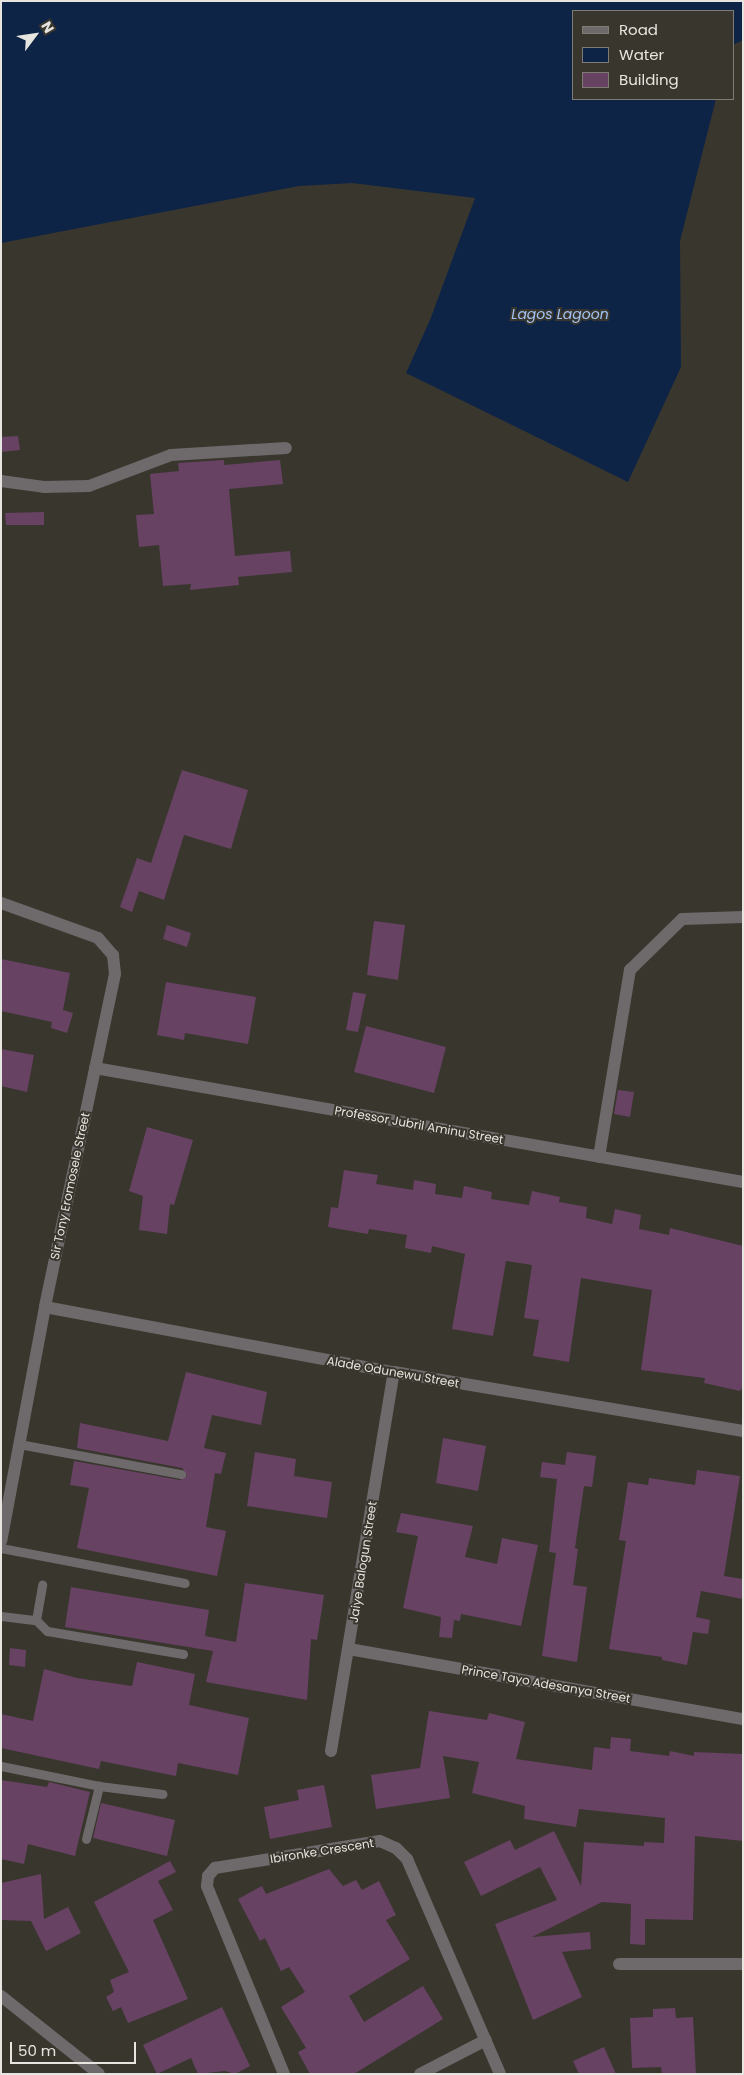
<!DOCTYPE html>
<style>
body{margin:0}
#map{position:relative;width:744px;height:2075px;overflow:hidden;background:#39362e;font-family:Poppins,sans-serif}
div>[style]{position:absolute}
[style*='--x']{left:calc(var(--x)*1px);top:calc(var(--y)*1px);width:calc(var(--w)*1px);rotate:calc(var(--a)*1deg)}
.water>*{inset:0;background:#0e2447}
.building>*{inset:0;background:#674263}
.service>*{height:9px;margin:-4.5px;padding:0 4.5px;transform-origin:4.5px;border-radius:4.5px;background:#6e696a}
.minor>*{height:12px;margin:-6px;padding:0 6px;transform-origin:6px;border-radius:6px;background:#6e696a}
span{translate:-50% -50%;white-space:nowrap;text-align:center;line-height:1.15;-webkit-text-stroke:4px #39362e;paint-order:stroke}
.street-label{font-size:12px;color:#e7e5df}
.water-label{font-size:14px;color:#a3c4f6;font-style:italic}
.frame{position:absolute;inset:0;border:2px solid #e7e5df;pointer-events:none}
.legend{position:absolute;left:572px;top:10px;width:162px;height:90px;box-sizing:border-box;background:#39362e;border:1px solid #7f7c75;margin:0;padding:6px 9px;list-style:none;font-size:15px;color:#e7e5df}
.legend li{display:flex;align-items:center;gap:10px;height:25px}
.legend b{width:25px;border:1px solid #7f7c75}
.north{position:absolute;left:10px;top:10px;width:50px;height:50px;-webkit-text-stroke:4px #39362e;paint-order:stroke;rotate:59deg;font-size:14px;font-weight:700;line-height:20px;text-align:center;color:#e7e5df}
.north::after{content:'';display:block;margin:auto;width:18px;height:22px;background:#e7e5df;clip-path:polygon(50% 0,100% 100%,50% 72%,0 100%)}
.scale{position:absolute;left:10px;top:2042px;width:126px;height:22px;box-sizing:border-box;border:2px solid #e7e5df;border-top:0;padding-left:6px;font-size:15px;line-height:18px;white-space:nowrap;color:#e7e5df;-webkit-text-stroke:4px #39362e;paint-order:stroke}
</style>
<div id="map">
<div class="water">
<div style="clip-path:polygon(1px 1px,743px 1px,743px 40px,733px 45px,733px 11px,573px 11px,573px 99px,716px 99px,680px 241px,681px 367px,628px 482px,406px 373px,430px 320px,475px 198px,352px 183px,299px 186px,1px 243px)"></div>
</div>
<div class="building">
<div style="clip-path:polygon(18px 436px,20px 450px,1px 452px,1px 437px)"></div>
<div style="clip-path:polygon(224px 460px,224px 465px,280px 460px,283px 484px,229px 489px,235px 556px,290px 551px,292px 572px,238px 577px,239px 585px,190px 590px,191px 584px,163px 586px,159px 545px,139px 547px,136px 515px,154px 514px,150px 474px,179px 471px,178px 463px)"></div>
<div style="clip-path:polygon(44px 512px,44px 525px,6px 525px,5px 513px)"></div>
<div style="clip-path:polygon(182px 770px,248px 790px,231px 849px,184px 835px,164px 900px,139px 891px,132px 912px,120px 907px,137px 858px,151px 863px)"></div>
<div style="clip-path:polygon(374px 921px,405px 925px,398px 980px,367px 975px)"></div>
<div style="clip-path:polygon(167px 925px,191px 933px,187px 947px,163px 939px)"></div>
<div style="clip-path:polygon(1px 959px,70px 973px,63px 1010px,73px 1013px,67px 1033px,51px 1028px,52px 1022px,1px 1011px)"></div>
<div style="clip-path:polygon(166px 982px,256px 997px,248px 1044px,185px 1033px,184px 1040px,157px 1035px)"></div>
<div style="clip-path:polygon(353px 992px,366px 994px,358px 1032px,346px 1030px)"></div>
<div style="clip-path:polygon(366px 1026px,446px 1047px,434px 1093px,354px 1072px)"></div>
<div style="clip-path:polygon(1px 1049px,34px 1055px,27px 1092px,1px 1086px)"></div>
<div style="clip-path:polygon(618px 1090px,634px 1092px,630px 1117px,614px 1114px)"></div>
<div style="clip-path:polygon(147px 1127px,193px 1140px,174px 1205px,170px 1204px,167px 1234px,139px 1230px,143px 1196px,129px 1191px)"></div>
<div style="clip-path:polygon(344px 1170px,378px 1175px,376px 1184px,413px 1190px,414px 1180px,436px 1184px,435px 1194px,462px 1198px,464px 1186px,492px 1192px,491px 1199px,529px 1205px,532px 1191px,560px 1197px,559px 1202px,587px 1207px,586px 1218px,612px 1224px,615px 1209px,641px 1215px,639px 1229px,669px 1235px,670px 1228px,743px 1246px,743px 1387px,740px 1391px,704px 1383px,705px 1378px,641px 1370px,652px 1290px,581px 1278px,569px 1362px,533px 1356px,539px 1320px,524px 1318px,532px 1265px,506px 1261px,493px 1336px,452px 1329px,465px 1254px,432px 1246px,431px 1253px,405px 1248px,407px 1235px,369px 1229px,368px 1234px,328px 1227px,331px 1207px,338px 1208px)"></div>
<div style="clip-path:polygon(186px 1372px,267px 1392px,261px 1425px,212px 1415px,204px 1448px,226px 1453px,221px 1474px,215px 1473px,206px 1527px,226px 1531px,217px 1576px,77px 1548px,89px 1488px,70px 1485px,74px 1461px,180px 1480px,187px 1475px,182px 1468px,77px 1448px,80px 1423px,168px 1441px)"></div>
<div style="clip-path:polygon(443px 1438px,486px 1446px,478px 1491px,436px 1483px)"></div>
<div style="clip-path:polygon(255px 1452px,296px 1459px,294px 1476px,332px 1482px,327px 1518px,247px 1506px)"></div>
<div style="clip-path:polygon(567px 1452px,596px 1456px,592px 1487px,584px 1486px,575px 1548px,578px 1549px,573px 1585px,587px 1587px,577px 1662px,542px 1656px,556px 1553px,549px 1552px,557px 1479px,540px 1477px,542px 1462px,565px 1465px)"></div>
<div style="clip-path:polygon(697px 1470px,740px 1476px,724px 1576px,743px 1579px,743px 1599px,701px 1591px,696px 1617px,710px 1620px,708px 1634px,693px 1632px,687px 1665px,662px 1660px,662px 1657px,609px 1649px,626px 1541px,619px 1540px,628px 1482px,648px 1485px,649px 1478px,695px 1485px)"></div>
<div style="clip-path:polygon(401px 1513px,473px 1526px,465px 1557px,497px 1564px,502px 1538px,538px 1545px,521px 1626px,461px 1614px,460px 1621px,454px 1620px,452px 1638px,439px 1637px,441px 1617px,403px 1608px,418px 1536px,396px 1532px)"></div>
<div style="clip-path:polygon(245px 1583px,324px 1595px,317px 1640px,311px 1639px,307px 1700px,206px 1682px,213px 1651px,65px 1627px,71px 1587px,209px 1610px,205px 1636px,236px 1642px)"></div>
<div style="clip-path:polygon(10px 1648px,26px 1650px,25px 1667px,9px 1665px)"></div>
<div style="clip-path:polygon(137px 1662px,195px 1674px,189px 1705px,249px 1718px,238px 1775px,178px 1763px,176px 1776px,101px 1761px,99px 1769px,1px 1748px,1px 1714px,33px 1721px,44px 1669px,77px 1678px,132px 1686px)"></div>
<div style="clip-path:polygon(429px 1711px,487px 1720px,489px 1713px,525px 1722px,516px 1759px,592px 1770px,594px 1747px,610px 1749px,611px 1737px,631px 1739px,630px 1751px,669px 1756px,670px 1751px,694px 1756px,694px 1752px,743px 1754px,743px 1841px,695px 1836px,693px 1920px,645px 1919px,645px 1945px,630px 1944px,631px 1904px,602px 1902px,532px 1937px,590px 1932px,591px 1949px,562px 1952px,582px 1997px,533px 2020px,495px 1924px,557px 1900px,540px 1867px,481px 1896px,464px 1862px,510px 1840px,515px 1850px,554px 1831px,581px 1886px,584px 1842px,644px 1846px,644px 1842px,664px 1843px,665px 1818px,579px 1809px,576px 1827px,524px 1819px,525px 1806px,472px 1793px,479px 1762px,443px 1756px,450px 1798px,376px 1809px,371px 1775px,420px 1768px)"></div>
<div style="clip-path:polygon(1px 1780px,47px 1787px,49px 1782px,90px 1792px,75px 1856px,28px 1844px,24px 1864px,1px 1859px)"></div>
<div style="clip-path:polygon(324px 1785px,332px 1827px,270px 1839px,264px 1807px,299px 1800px,297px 1790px)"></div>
<div style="clip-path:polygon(101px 1803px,175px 1820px,167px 1856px,93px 1838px)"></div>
<div style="clip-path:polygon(170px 1861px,176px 1872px,158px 1881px,173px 1910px,153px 1920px,188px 1999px,128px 2023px,121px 2007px,113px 2011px,106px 1997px,114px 1992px,110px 1980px,129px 1972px,94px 1902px)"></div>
<div style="clip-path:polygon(329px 1869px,343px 1886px,356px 1880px,362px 1890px,379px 1881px,396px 1915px,386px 1920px,410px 1959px,349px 1996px,364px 2022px,423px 1986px,443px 2019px,354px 2074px,310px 2074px,298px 2052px,306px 2048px,281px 2007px,305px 1992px,289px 1967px,281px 1971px,265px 1938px,260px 1941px,238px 1899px,262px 1886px,266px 1894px)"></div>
<div style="clip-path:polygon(41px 1874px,44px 1919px,68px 1907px,81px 1933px,46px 1951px,31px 1921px,1px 1920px,1px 1883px)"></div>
<div style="clip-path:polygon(222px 2007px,250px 2066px,235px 2074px,225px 2071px,198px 2074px,191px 2058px,157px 2074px,143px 2045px)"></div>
<div style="clip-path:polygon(675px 2008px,676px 2018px,693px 2017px,696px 2074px,662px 2074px,661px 2067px,632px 2068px,630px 2018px,653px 2017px,653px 2009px)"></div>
<div style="clip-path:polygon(604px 2047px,616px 2074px,579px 2074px,573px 2061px)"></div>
</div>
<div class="service">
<div style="--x:19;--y:1444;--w:165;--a:10.5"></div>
<div style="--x:1;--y:1548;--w:187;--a:10.8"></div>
<div style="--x:1;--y:1616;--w:35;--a:7"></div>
<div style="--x:36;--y:1620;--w:16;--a:45"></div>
<div style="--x:47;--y:1631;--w:138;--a:9.6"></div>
<div style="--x:36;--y:1620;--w:36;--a:-80"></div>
<div style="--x:1;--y:1766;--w:100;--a:11.5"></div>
<div style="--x:99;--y:1786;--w:64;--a:7.2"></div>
<div style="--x:86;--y:1839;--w:55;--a:-76.2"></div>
</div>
<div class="minor">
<div style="--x:1;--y:481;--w:43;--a:7.9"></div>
<div style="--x:44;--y:487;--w:45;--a:-1.3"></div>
<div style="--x:89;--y:486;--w:88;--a:-20.7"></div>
<div style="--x:171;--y:455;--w:115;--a:-3.5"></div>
<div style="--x:1;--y:903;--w:103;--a:19.8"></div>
<div style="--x:98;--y:938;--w:23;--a:49"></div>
<div style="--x:113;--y:955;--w:19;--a:84"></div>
<div style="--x:115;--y:974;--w:340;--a:101.9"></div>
<div style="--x:45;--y:1307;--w:238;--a:100.6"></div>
<div style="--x:95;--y:1068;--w:658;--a:9.98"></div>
<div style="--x:599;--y:1157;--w:190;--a:-80.6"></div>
<div style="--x:630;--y:970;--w:73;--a:-44.4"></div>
<div style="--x:682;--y:919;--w:61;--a:-1.9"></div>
<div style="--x:45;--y:1307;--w:355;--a:10.6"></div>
<div style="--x:394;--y:1372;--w:354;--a:9.6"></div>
<div style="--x:349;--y:1649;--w:400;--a:10.1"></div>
<div style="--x:331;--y:1751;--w:384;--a:-80.6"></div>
<div style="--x:619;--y:1964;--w:124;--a:0"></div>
<div style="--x:1;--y:1996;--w:125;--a:38.5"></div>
<div style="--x:284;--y:2074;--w:203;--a:-112.3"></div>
<div style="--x:207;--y:1886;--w:10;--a:-84"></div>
<div style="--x:208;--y:1876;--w:11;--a:-49"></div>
<div style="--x:215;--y:1868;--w:167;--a:-9.3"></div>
<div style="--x:380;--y:1841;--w:17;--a:24"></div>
<div style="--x:396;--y:1848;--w:16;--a:45"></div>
<div style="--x:407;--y:1859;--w:234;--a:66.6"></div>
<div style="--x:420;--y:2074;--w:74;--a:-27.3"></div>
</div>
<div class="street-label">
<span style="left:419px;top:1125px;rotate:10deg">Professor Jubril Aminu Street</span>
<span style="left:70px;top:1186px;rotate:-78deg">Sir Tony Eromosele Street</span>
<span style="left:393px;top:1372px;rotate:10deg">Alade Odunewu Street</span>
<span style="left:363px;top:1562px;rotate:-81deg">Jaiye Balogun Street</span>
<span style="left:546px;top:1684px;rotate:10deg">Prince Tayo Adesanya Street</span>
<span style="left:322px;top:1851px;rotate:-9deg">Ibironke Crescent</span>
</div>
<div class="water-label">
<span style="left:560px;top:314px">Lagos Lagoon</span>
</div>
<div class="frame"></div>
<ul class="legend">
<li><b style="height:6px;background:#6e696a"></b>Road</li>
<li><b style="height:14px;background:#0e2447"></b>Water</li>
<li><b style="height:14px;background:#674263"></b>Building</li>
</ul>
<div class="north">N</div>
<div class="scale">50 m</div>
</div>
